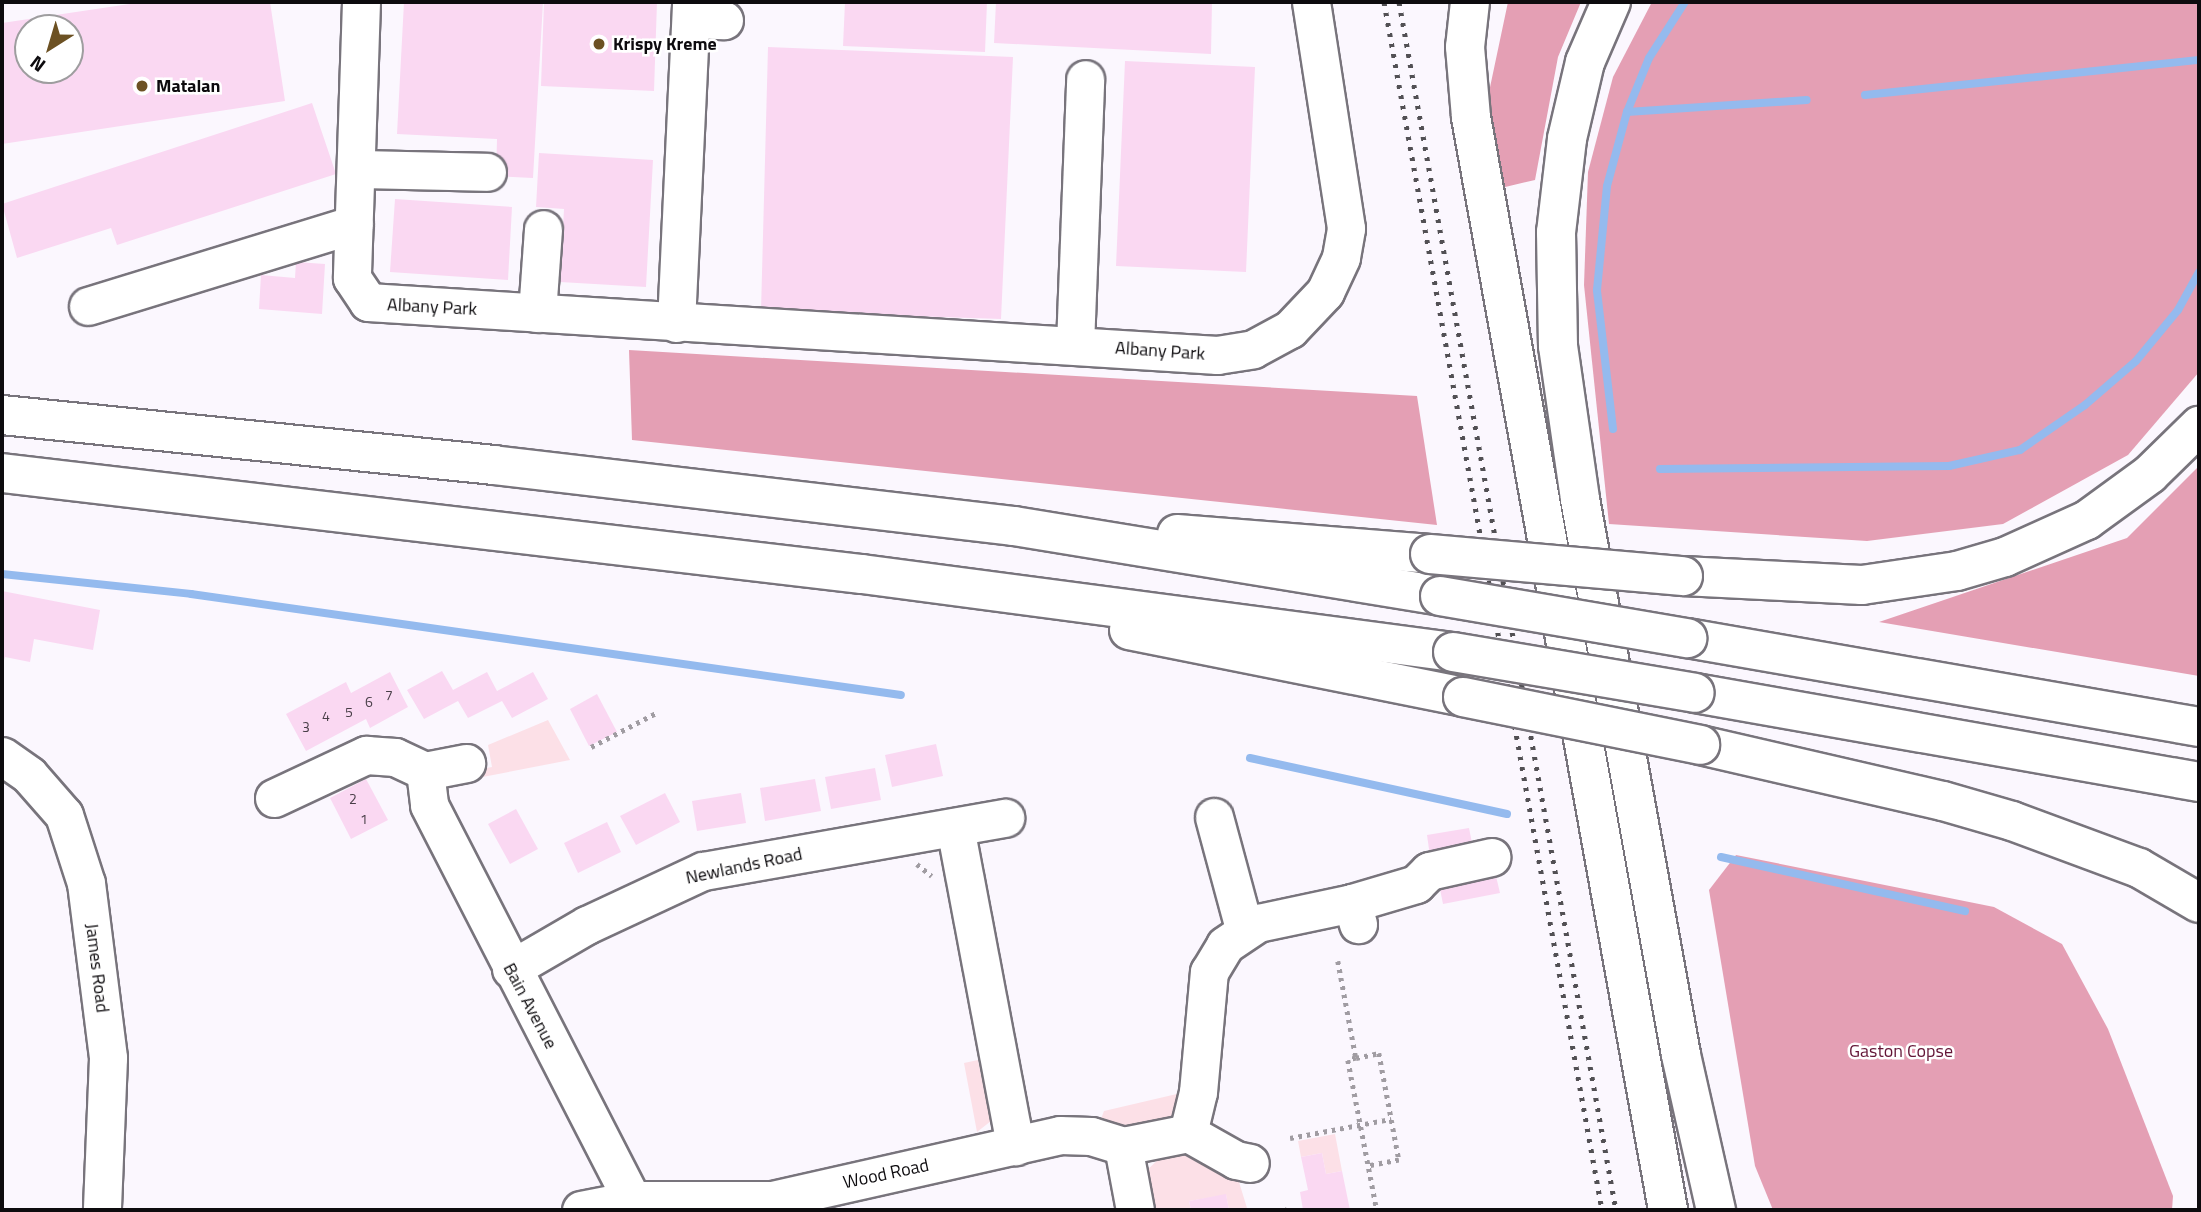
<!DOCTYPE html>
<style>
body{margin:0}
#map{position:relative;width:2201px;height:1212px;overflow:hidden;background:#fbf7fe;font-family:"Titillium Web",sans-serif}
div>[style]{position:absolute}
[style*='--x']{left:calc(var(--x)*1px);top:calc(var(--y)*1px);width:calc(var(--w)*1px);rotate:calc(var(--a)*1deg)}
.green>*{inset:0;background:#fce0e7}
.forest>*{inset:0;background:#e49fb4}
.stream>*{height:8px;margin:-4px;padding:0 4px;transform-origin:4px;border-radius:4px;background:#94baee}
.building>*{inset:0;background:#fad8f2}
.path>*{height:4.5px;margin-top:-2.25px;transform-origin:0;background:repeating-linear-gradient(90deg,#a09ca2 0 3.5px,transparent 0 8.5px)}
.roads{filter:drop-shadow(2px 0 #78747c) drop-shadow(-2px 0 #78747c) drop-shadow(0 2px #78747c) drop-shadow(0 -2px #78747c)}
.minor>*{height:37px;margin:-18.5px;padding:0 18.5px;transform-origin:18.5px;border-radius:18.5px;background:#fff}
.highway>*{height:38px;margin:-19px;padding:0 19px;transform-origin:19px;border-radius:19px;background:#fff}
.rail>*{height:5px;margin-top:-2.5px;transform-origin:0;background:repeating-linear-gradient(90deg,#525054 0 3.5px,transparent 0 10.5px)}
.bridges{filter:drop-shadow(2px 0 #78747c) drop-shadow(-2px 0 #78747c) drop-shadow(0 2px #78747c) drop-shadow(0 -2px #78747c)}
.highway-bridge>*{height:38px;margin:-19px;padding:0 19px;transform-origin:19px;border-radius:19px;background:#fff}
.dots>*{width:19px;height:19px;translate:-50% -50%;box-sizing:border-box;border:4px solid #fff;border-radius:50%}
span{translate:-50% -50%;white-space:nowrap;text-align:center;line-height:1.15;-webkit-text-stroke:5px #fff;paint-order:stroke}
.number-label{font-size:14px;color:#483e47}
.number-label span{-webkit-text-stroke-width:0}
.poi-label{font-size:18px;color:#0d0b0e;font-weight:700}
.left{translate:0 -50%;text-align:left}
.street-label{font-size:18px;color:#0d0b0e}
.park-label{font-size:18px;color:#631536}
.frame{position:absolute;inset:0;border:4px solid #0d0b0e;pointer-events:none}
.north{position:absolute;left:14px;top:14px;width:70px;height:70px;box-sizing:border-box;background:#fff;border:2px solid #9e9d9f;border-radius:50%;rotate:217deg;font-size:19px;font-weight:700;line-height:28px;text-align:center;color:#0d0b0e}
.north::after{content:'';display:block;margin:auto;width:24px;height:32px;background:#6c5123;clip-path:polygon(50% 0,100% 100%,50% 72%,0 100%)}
</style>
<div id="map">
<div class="green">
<div style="clip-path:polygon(548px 720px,570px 760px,467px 780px,465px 772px,492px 767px,488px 745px)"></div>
<div style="clip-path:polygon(978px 1060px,991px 1121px,977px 1132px,964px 1063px)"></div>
<div style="clip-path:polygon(1181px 1093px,1178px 1115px,1150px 1131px,1103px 1124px,1101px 1119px,1104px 1111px)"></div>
<div style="clip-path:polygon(1335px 1134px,1342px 1171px,1326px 1174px,1322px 1153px,1301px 1157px,1298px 1141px)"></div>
<div style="clip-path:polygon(1179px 1153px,1192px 1153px,1239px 1182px,1247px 1208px,1229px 1210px,1226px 1195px,1189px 1201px,1191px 1210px,1152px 1210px,1147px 1170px,1160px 1158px)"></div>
</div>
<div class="forest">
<div style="clip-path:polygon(1508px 2px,1581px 2px,1558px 57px,1535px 180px,1501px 188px,1489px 92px)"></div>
<div style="clip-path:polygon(1652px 2px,2199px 2px,2199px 372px,2128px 455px,2003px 524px,1867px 541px,1609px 524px,1584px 285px,1588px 172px,1613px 77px)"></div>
<div style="clip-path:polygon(629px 350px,1417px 396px,1437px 525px,632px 440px)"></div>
<div style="clip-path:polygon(2199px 466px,2199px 676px,1879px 622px,2127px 538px)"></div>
<div style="clip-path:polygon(1736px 855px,1994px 907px,2062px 944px,2108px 1029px,2173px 1196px,2172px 1210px,1773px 1210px,1755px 1166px,1709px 890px)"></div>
</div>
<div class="stream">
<div style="--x:1865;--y:95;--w:336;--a:-6"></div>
<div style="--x:1627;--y:112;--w:180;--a:-3.8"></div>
<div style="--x:1613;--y:429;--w:140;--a:-96.6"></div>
<div style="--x:1597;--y:290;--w:104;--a:-84.5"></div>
<div style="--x:1607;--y:186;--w:77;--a:-74.9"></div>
<div style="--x:1627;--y:112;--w:58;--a:-67.8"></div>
<div style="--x:1649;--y:58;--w:67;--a:-57.3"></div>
<div style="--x:1660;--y:469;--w:289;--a:-0.6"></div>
<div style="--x:1949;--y:466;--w:73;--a:-12.7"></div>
<div style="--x:2020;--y:450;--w:79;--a:-34.7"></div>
<div style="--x:2085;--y:405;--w:67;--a:-40.8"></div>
<div style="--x:2136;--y:361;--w:66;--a:-50.5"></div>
<div style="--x:2178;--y:310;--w:43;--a:-61.1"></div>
<div style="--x:2;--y:574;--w:190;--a:6"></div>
<div style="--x:191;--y:594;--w:717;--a:8.1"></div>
<div style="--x:1250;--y:758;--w:263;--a:12.3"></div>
<div style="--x:1721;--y:857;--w:250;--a:12.5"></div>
</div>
<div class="building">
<div style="clip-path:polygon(evenodd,143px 2px,270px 2px,285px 101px,2px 144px,2px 23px,143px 2px,28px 28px,70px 28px,70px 70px,28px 70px,28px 28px)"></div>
<div style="clip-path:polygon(404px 2px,543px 2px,533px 178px,496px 176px,497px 139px,397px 134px)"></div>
<div style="clip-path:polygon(544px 2px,657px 2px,654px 91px,541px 86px)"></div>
<div style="clip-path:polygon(845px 2px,987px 2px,985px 52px,843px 46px)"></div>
<div style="clip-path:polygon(996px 2px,1212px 2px,1211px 54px,994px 43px)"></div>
<div style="clip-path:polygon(768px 47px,1013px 57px,1001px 319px,761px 311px)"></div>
<div style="clip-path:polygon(1125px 61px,1255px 67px,1246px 272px,1116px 266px)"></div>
<div style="clip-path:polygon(312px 103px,336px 174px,117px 245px,111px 228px,17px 258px,2px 204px)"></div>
<div style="clip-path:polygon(539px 153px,653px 160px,646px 287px,560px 282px,564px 209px,536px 207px)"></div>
<div style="clip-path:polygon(395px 199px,512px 207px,508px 280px,390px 272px)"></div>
<div style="clip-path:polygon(296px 262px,325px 264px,322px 314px,259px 309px,261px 275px,295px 278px)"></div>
<div style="clip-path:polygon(2px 591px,100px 610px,93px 650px,34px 639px,30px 662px,5px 657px,2px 667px)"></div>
<div style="clip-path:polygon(442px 671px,453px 690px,487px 672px,497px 691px,533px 672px,548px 699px,512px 718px,502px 701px,468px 718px,458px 701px,424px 719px,407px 690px)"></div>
<div style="clip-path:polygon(390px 672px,408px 707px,370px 728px,366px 719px,306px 751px,286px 714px,346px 682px,351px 693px)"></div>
<div style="clip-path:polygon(597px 694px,617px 732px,589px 746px,570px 709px)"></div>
<div style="clip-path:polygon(936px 744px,943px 776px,892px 787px,885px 755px)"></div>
<div style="clip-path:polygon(875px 768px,881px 800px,831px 809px,825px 777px)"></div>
<div style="clip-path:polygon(366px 779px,388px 820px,351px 839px,330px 798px)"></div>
<div style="clip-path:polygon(815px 779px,821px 811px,765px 821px,760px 788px)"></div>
<div style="clip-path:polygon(665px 793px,680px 822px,636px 845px,620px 816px)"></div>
<div style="clip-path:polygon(741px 793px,746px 823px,697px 831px,692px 801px)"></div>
<div style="clip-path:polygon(516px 809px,538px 849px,510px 864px,488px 824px)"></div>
<div style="clip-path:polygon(607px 822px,621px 852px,578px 873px,564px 843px)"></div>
<div style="clip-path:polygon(1469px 828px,1473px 848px,1430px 856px,1427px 835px)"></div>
<div style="clip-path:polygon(1495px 872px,1500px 893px,1443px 904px,1439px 884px)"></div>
<div style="clip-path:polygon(1322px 1153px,1326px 1174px,1342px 1171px,1350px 1210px,1303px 1210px,1300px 1192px,1308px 1190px,1301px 1157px)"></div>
<div style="clip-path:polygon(1226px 1194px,1229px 1210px,1191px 1210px,1189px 1201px)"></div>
</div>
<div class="path">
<div style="--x:591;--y:747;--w:76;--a:-27.6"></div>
<div style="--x:917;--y:864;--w:19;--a:39"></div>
<div style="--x:1338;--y:961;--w:99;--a:79.5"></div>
<div style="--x:1356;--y:1058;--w:8;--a:166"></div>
<div style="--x:1348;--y:1060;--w:153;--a:79.1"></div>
<div style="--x:1356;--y:1058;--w:24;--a:-12"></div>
<div style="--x:1379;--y:1053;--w:109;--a:79.4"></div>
<div style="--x:1399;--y:1160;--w:33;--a:169"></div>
<div style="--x:1290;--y:1138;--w:103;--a:-10.7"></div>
<div style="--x:1284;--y:1208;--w:2;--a:63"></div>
</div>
<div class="roads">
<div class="minor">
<div style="--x:361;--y:2;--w:276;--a:91.9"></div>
<div style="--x:352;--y:278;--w:29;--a:56"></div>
<div style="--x:368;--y:302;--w:851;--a:3.57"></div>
<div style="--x:1217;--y:355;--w:36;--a:-9"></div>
<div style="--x:1253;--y:349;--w:42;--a:-28.4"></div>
<div style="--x:1290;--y:329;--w:51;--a:-46.6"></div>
<div style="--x:1325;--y:292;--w:38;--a:-65"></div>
<div style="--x:1341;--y:257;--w:29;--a:-80"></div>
<div style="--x:1346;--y:228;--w:229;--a:-98.8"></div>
<div style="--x:691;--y:19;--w:33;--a:2"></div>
<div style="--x:357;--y:169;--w:130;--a:1.3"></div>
<div style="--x:88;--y:306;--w:278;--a:-17.1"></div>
<div style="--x:537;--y:313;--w:84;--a:-85.9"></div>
<div style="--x:676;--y:323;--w:321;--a:-87.3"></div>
<div style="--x:1075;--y:345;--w:266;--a:-87.8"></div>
<div style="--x:2;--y:756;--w:33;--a:35"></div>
<div style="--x:29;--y:775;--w:53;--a:48.8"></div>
<div style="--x:64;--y:815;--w:71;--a:72.1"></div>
<div style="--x:86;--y:883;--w:176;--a:82.8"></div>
<div style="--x:108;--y:1058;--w:152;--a:92.3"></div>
<div style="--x:425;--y:771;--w:34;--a:83"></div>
<div style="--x:429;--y:805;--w:455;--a:62.8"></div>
<div style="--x:274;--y:798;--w:102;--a:-25.1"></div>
<div style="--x:366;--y:755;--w:29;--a:4"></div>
<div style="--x:395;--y:757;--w:33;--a:25"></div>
<div style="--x:425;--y:771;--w:42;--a:-11"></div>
<div style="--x:1214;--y:817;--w:115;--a:74.9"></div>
<div style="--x:955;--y:827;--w:325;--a:79.3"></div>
<div style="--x:1352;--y:903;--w:67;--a:-16.5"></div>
<div style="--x:1416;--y:884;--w:18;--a:-45"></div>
<div style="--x:1429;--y:871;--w:64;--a:-12.7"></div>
<div style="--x:511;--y:969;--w:88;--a:-30.1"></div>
<div style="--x:587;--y:925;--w:128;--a:-25"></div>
<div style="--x:703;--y:871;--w:307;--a:-10"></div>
<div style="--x:1188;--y:1133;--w:55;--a:29.4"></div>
<div style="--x:1236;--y:1160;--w:14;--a:12"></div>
<div style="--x:1123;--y:1146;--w:65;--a:79.4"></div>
<div style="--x:581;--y:1210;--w:52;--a:-11.1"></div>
<div style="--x:632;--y:1200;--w:140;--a:0"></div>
<div style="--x:772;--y:1200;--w:295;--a:-12.7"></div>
<div style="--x:1060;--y:1135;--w:31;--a:2"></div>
<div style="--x:1091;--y:1136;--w:34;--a:17"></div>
<div style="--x:1123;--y:1146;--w:66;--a:-11.3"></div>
<div style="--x:1188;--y:1133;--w:42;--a:-76.3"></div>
<div style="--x:1198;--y:1092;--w:121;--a:-84.8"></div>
<div style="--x:1209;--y:972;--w:31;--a:-59"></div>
<div style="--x:1225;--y:945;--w:40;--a:-34"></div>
<div style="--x:1258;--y:923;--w:96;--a:-12"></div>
<div style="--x:1352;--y:903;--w:22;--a:74"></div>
</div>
<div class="highway">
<div style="--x:1470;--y:2;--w:45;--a:96.3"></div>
<div style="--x:1465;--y:47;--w:70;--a:85.1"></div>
<div style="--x:1471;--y:117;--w:1111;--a:79.78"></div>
<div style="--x:1611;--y:2;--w:65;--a:113.4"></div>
<div style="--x:1585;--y:62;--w:79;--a:103.2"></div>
<div style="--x:1567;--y:139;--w:94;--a:96.7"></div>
<div style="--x:1556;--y:232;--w:114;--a:89"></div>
<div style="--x:1558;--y:346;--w:155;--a:81.8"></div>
<div style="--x:1580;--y:499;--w:565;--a:79.7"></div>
<div style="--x:1681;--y:1055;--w:159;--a:77.3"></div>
<div style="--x:2;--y:415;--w:494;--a:5.8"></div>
<div style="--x:493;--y:465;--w:525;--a:6.68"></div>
<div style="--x:1014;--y:526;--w:432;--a:9.3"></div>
<div style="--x:2;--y:473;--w:866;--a:6.7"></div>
<div style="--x:862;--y:574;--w:596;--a:7.52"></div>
<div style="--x:1177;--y:534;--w:254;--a:4.5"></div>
<div style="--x:1683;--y:576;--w:179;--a:2.9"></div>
<div style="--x:1862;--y:585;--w:96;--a:-8.4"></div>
<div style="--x:1957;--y:571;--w:50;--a:-16.3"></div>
<div style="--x:2005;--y:557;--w:90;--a:-24.3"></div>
<div style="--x:2087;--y:520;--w:78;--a:-36.1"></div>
<div style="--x:2150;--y:474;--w:69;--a:-44.4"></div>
<div style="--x:1129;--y:630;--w:341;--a:11.3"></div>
<div style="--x:1687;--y:638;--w:520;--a:9.86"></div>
<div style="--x:1695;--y:693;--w:512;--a:10.01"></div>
<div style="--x:1700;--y:745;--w:249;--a:13"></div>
<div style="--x:1943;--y:801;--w:72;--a:16.2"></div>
<div style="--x:2012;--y:821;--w:135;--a:20.3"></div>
<div style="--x:2139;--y:868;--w:69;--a:30.3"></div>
</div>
</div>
<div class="rail">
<div style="--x:1384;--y:2;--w:1228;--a:79.77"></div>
<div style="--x:1399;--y:2;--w:1227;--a:79.82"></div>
</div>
<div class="bridges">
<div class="highway-bridge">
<div style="--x:1430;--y:554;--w:254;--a:5"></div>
<div style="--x:1440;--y:596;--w:251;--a:9.7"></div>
<div style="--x:1453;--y:652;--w:245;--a:9.6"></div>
<div style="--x:1463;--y:697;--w:242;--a:11.4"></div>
</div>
</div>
<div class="dots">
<div style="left:599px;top:44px;background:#6c5123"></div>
<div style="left:142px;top:86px;background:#6c5123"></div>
</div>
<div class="number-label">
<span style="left:389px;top:695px">7</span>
<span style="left:369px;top:702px">6</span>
<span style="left:349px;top:712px">5</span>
<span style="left:326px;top:716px">4</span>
<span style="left:306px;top:727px">3</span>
<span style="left:353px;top:799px">2</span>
<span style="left:364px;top:819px">1</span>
</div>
<div class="poi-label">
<span class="left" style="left:613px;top:44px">Krispy Kreme</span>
<span class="left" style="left:156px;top:86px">Matalan</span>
</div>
<div class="street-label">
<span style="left:432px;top:307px;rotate:3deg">Albany Park</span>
<span style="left:1160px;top:351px;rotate:4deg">Albany Park</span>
<span style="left:744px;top:866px;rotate:-12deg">Newlands Road</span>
<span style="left:97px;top:968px;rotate:83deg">James Road</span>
<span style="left:530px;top:1006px;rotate:62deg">Bain Avenue</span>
<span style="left:886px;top:1174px;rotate:-12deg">Wood Road</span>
</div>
<div class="park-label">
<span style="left:1901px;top:1051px">Gaston Copse</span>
</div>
<div class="frame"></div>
<div class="north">N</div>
</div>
